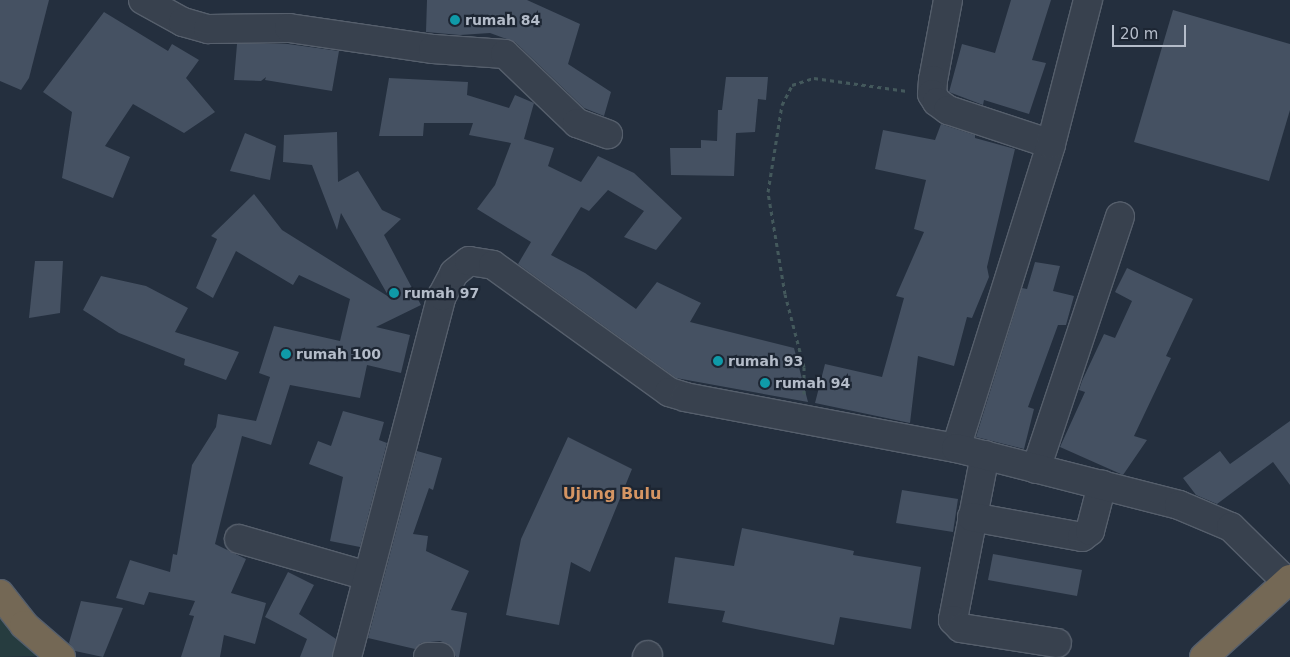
<!DOCTYPE html>
<style>
body{margin:0}
#map{position:relative;width:1290px;height:657px;overflow:hidden;background:#242f3e;font-family:"DejaVu Sans",sans-serif}
div>[style]{position:absolute}
[style*='--x']{left:calc(var(--x)*1px);top:calc(var(--y)*1px);width:calc(var(--w)*1px);rotate:calc(var(--a)*1deg)}
.green>*{inset:0;background:#263c3f}
.building>*{inset:0;background:#455162}
.path>*{height:3px;margin-top:-1.5px;transform-origin:0;background:repeating-linear-gradient(90deg,#44595c 0 4px,transparent 0 8px)}
.roads{filter:drop-shadow(1px 0 #565f6c) drop-shadow(-1px 0 #565f6c) drop-shadow(0 1px #565f6c) drop-shadow(0 -1px #565f6c)}
.minor>*{height:28px;margin:-14px;padding:0 14px;transform-origin:14px;border-radius:14px;background:#38414e}
.highway>*{height:28px;margin:-14px;padding:0 14px;transform-origin:14px;border-radius:14px;background:#746855}
.dots>*{width:14px;height:14px;translate:-50% -50%;box-sizing:border-box;border:2px solid #1d2633;border-radius:50%}
span{translate:-50% -50%;white-space:nowrap;text-align:center;line-height:1.15;-webkit-text-stroke:4.5px #1d2633;paint-order:stroke}
.poi-label{font-size:14px;color:#b4bcc9;font-weight:700}
.left{translate:0 -50%;text-align:left}
.quarter-label{font-size:16px;color:#d59563;font-weight:700}
.scale{position:absolute;left:1112px;top:25px;width:74px;height:22px;box-sizing:border-box;border:2px solid #b4bcc9;border-top:0;padding-left:6px;font-size:15px;line-height:18px;white-space:nowrap;color:#b4bcc9;-webkit-text-stroke:4px #1d2633;paint-order:stroke}
</style>
<div id="map">
<div class="green">
<div style="clip-path:polygon(0 617px,37px 656px,0 657px)"></div>
</div>
<div class="building">
<div style="clip-path:polygon(0 0,49px 0,29px 78px,21px 90px,0 81px)"></div>
<div style="clip-path:polygon(427px 0,527px 0,580px 24px,568px 64px,611px 92px,604px 116px,584px 108px,515px 42px,490px 33px,460px 35px,426px 32px)"></div>
<div style="clip-path:polygon(1011px 0,1051px 0,1032px 60px,1046px 63px,1029px 114px,984px 100px,983px 105px,949px 92px,962px 44px,995px 53px)"></div>
<div style="clip-path:polygon(1173px 10px,1290px 44px,1290px 110px,1269px 181px,1134px 142px)"></div>
<div style="clip-path:polygon(104px 12px,168px 51px,172px 44px,199px 60px,186px 78px,215px 112px,184px 133px,133px 104px,105px 146px,130px 157px,113px 198px,62px 178px,72px 112px,43px 92px)"></div>
<div style="clip-path:polygon(237px 44px,288px 44px,339px 51px,332px 91px,265px 80px,266px 77px,261px 81px,234px 80px)"></div>
<div style="clip-path:polygon(726px 77px,768px 77px,766px 100px,758px 99px,755px 132px,736px 133px,734px 176px,671px 175px,670px 148px,701px 148px,701px 140px,717px 141px,718px 110px,722px 110px)"></div>
<div style="clip-path:polygon(389px 78px,468px 82px,467px 95px,509px 108px,515px 95px,534px 103px,524px 139px,554px 148px,548px 166px,581px 182px,598px 156px,634px 173px,682px 218px,656px 250px,624px 237px,644px 211px,608px 190px,589px 211px,581px 207px,551px 255px,585px 273px,636px 309px,657px 282px,701px 303px,690px 322px,794px 348px,808px 402px,676px 378px,518px 264px,531px 242px,477px 209px,495px 185px,511px 143px,469px 135px,473px 123px,424px 123px,423px 136px,379px 136px)"></div>
<div style="clip-path:polygon(941px 124px,975px 135px,975px 138px,1015px 149px,987px 267px,989px 277px,972px 318px,967px 317px,954px 366px,918px 356px,910px 423px,815px 403px,825px 364px,882px 377px,904px 298px,896px 296px,924px 232px,914px 229px,926px 180px,875px 169px,883px 130px,935px 140px)"></div>
<div style="clip-path:polygon(337px 132px,338px 182px,358px 171px,382px 210px,401px 219px,384px 235px,421px 305px,376px 327px,410px 335px,401px 373px,367px 365px,360px 398px,290px 385px,271px 445px,242px 436px,215px 544px,246px 559px,231px 593px,266px 603px,255px 644px,224px 635px,220px 657px,181px 657px,194px 616px,189px 615px,195px 601px,149px 592px,144px 605px,116px 598px,130px 560px,170px 572px,173px 554px,177px 555px,192px 465px,216px 427px,218px 414px,256px 421px,270px 377px,259px 373px,274px 326px,340px 341px,350px 299px,299px 275px,293px 285px,236px 251px,213px 298px,196px 288px,217px 239px,211px 236px,254px 194px,282px 230px,389px 297px,341px 213px,337px 230px,312px 165px,283px 162px,284px 135px)"></div>
<div style="clip-path:polygon(245px 133px,276px 146px,270px 180px,230px 171px)"></div>
<div style="clip-path:polygon(35px 261px,63px 261px,60px 313px,29px 318px)"></div>
<div style="clip-path:polygon(1035px 262px,1060px 266px,1053px 291px,1074px 296px,1066px 325px,1058px 325px,1028px 407px,1034px 409px,1024px 449px,976px 437px,1022px 288px,1027px 289px)"></div>
<div style="clip-path:polygon(1127px 268px,1193px 299px,1166px 356px,1171px 358px,1134px 436px,1147px 440px,1123px 475px,1060px 447px,1085px 392px,1079px 390px,1082px 381px,1104px 334px,1115px 338px,1132px 301px,1115px 292px)"></div>
<div style="clip-path:polygon(101px 276px,146px 286px,188px 308px,175px 332px,239px 352px,226px 380px,184px 365px,185px 359px,119px 333px,83px 310px)"></div>
<div style="clip-path:polygon(343px 411px,384px 422px,379px 440px,387px 443px,360px 547px,330px 541px,343px 477px,309px 464px,318px 441px,331px 446px)"></div>
<div style="clip-path:polygon(1290px 421px,1290px 485px,1273px 462px,1217px 504px,1196px 495px,1183px 478px,1220px 451px,1230px 464px)"></div>
<div style="clip-path:polygon(568px 437px,632px 469px,590px 572px,571px 562px,559px 625px,506px 615px,521px 539px)"></div>
<div style="clip-path:polygon(417px 451px,442px 458px,433px 490px,429px 488px,413px 534px,428px 536px,426px 551px,469px 571px,451px 610px,467px 613px,459px 657px,456px 657px,448px 644px,440px 641px,421px 643px,415px 649px,368px 638px)"></div>
<div style="clip-path:polygon(902px 490px,958px 499px,953px 532px,896px 523px)"></div>
<div style="clip-path:polygon(742px 528px,854px 551px,853px 555px,921px 567px,911px 629px,840px 617px,834px 645px,722px 622px,725px 611px,668px 603px,675px 557px,734px 566px)"></div>
<div style="clip-path:polygon(993px 554px,1082px 570px,1077px 596px,988px 580px)"></div>
<div style="clip-path:polygon(288px 572px,314px 585px,299px 614px,336px 639px,332px 657px,300px 657px,307px 639px,265px 617px)"></div>
<div style="clip-path:polygon(81px 601px,123px 608px,103px 657px,75px 651px,69px 643px)"></div>
</div>
<div class="path">
<div style="--x:804;--y:394;--w:27;--a:-90"></div>
<div style="--x:804;--y:367;--w:75;--a:-104.6"></div>
<div style="--x:785;--y:294;--w:103;--a:-99.5"></div>
<div style="--x:768;--y:192;--w:88;--a:-80.9"></div>
<div style="--x:782;--y:105;--w:22;--a:-63"></div>
<div style="--x:792;--y:85;--w:23;--a:-18"></div>
<div style="--x:814;--y:78;--w:94;--a:8"></div>
</div>
<div class="roads">
<div class="minor">
<div style="--x:143;--y:0;--w:46;--a:28.8"></div>
<div style="--x:183;--y:22;--w:26;--a:16"></div>
<div style="--x:208;--y:29;--w:81;--a:-0.7"></div>
<div style="--x:289;--y:28;--w:146;--a:8.3"></div>
<div style="--x:433;--y:49;--w:72;--a:4"></div>
<div style="--x:505;--y:54;--w:100;--a:43.8"></div>
<div style="--x:577;--y:123;--w:33;--a:20"></div>
<div style="--x:948;--y:0;--w:81;--a:100.6"></div>
<div style="--x:933;--y:80;--w:14;--a:94"></div>
<div style="--x:932;--y:94;--w:9;--a:58"></div>
<div style="--x:937;--y:102;--w:14;--a:36"></div>
<div style="--x:948;--y:110;--w:108;--a:18.3"></div>
<div style="--x:956;--y:448;--w:318;--a:-72.6"></div>
<div style="--x:1051;--y:144;--w:149;--a:-75.6"></div>
<div style="--x:985;--y:455;--w:168;--a:101"></div>
<div style="--x:953;--y:620;--w:11;--a:45"></div>
<div style="--x:961;--y:628;--w:97;--a:8.9"></div>
<div style="--x:1036;--y:469;--w:266;--a:-71.6"></div>
<div style="--x:972;--y:517;--w:112;--a:10.3"></div>
<div style="--x:1082;--y:537;--w:10;--a:-37"></div>
<div style="--x:1090;--y:531;--w:48;--a:-75.4"></div>
<div style="--x:239;--y:539;--w:133;--a:16.1"></div>
<div style="--x:347;--y:657;--w:373;--a:-75.3"></div>
<div style="--x:442;--y:296;--w:26;--a:-62"></div>
<div style="--x:454;--y:273;--w:19;--a:-39"></div>
<div style="--x:469;--y:261;--w:24;--a:9"></div>
<div style="--x:493;--y:265;--w:217;--a:35.8"></div>
<div style="--x:669;--y:392;--w:17;--a:17"></div>
<div style="--x:685;--y:397;--w:276;--a:10.7"></div>
<div style="--x:956;--y:448;--w:230;--a:14.3"></div>
<div style="--x:1179;--y:505;--w:56;--a:22.9"></div>
<div style="--x:1231;--y:527;--w:78;--a:44.5"></div>
<div style="--x:428;--y:657;--w:12;--a:0"></div>
<div style="--x:647;--y:657;--w:2;--a:-63"></div>
</div>
<div class="highway">
<div style="--x:0;--y:594;--w:39;--a:52"></div>
<div style="--x:24;--y:625;--w:49;--a:40.9"></div>
<div style="--x:1204;--y:657;--w:116;--a:-42.2"></div>
</div>
</div>
<div class="dots">
<div style="left:455px;top:20px;background:#0f9aa8"></div>
<div style="left:394px;top:293px;background:#0f9aa8"></div>
<div style="left:286px;top:354px;background:#0f9aa8"></div>
<div style="left:718px;top:361px;background:#0f9aa8"></div>
<div style="left:765px;top:383px;background:#0f9aa8"></div>
</div>
<div class="poi-label">
<span class="left" style="left:465px;top:20px">rumah 84</span>
<span class="left" style="left:404px;top:293px">rumah 97</span>
<span class="left" style="left:296px;top:354px">rumah 100</span>
<span class="left" style="left:728px;top:361px">rumah 93</span>
<span class="left" style="left:775px;top:383px">rumah 94</span>
</div>
<div class="quarter-label">
<span style="left:612px;top:494px">Ujung Bulu</span>
</div>
<div class="scale">20 m</div>
</div>
